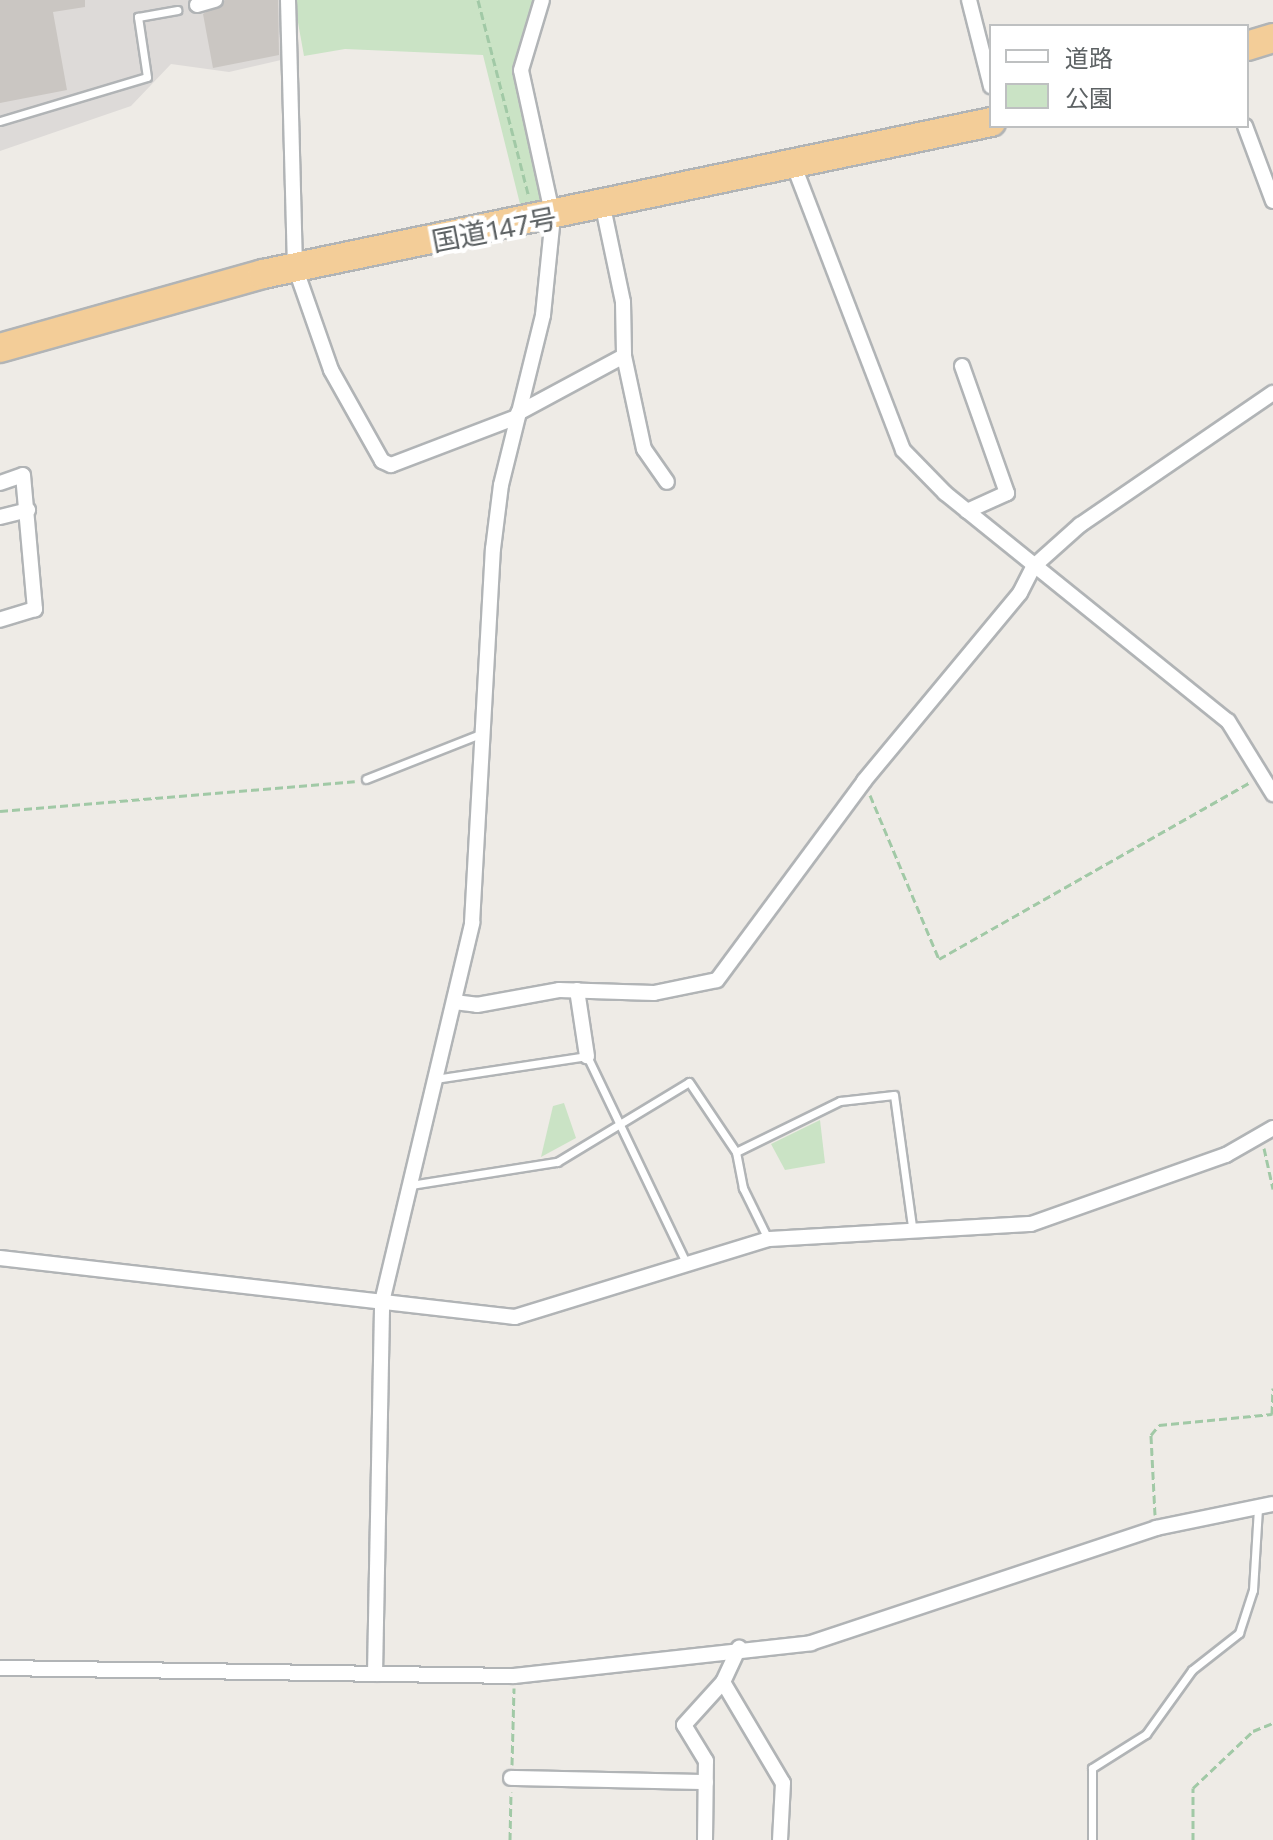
<!DOCTYPE html>
<meta charset="utf-8">
<style>
body{margin:0}
#map{position:relative;width:1273px;height:1840px;overflow:hidden;background:#eeebe6;font-family:Commissioner,"Noto Sans JP",sans-serif}
div>[style]{position:absolute}
[style*='--x']{left:calc(var(--x)*1px);top:calc(var(--y)*1px);width:calc(var(--w)*1px);rotate:calc(var(--a)*1deg)}
.industrial>*{inset:0;background:#dddad8}
.green>*{inset:0;background:#cae3c5}
.building>*{inset:0;background:#cac6c2}
.path>*{height:3px;margin-top:-1.5px;transform-origin:0;background:repeating-linear-gradient(90deg,#a1c9a6 0 8px,transparent 0 12px)}
.roads{filter:drop-shadow(2px 0 #b1b4b6) drop-shadow(-2px 0 #b1b4b6) drop-shadow(0 2px #b1b4b6) drop-shadow(0 -2px #b1b4b6)}
.lane>*{height:7px;margin:-3.5px;padding:0 3.5px;transform-origin:3.5px;border-radius:3.5px;background:#fff}
.street>*{height:14px;margin:-7px;padding:0 7px;transform-origin:7px;border-radius:7px;background:#fff}
.highway>*{height:28px;margin:-14px;padding:0 14px;transform-origin:14px;border-radius:14px;background:#f3cd98}
span{translate:-50% -50%;white-space:nowrap;text-align:center;line-height:1.15;-webkit-text-stroke:8px #fff;paint-order:stroke}
.street-label{font-size:28px;color:#5d6264}
.legend{position:absolute;left:989px;top:24px;width:260px;height:104px;box-sizing:border-box;background:#fff;border:2px solid #bec0c1;margin:0;padding:10px 14px;list-style:none;font-size:24px;color:#5d6264}
.legend li{display:flex;align-items:center;gap:16px;height:40px}
.legend b{width:40px;border:2px solid #bec0c1}
</style>
<div id="map">
<div class="industrial">
<div style="clip-path:polygon(0 0,282px 0,294px 57px,229px 72px,171px 64px,131px 106px,0 151px)"></div>
</div>
<div class="green">
<div style="clip-path:polygon(294px 0,535px 0,515px 73px,543px 207px,522px 212px,483px 55px,345px 49px,304px 56px)"></div>
<div style="clip-path:polygon(564px 1103px,576px 1138px,541px 1157px,553px 1106px)"></div>
<div style="clip-path:polygon(820px 1120px,825px 1163px,785px 1170px,771px 1144px)"></div>
</div>
<div class="building">
<div style="clip-path:polygon(0 0,85px 0,85px 7px,53px 12px,67px 90px,0 103px)"></div>
<div style="clip-path:polygon(225px 0,278px 0,279px 55px,213px 68px,203px 14px)"></div>
</div>
<div class="path">
<div style="--x:478;--y:0;--w:203;--a:75.5"></div>
<div style="--x:870;--y:795;--w:178;--a:67.2"></div>
<div style="--x:939;--y:959;--w:359;--a:-29.6"></div>
<div style="--x:0;--y:811;--w:356;--a:-4.8"></div>
<div style="--x:1264;--y:1148;--w:42;--a:77.6"></div>
<div style="--x:1155;--y:1515;--w:80;--a:-92.9"></div>
<div style="--x:1151;--y:1435;--w:13;--a:-51"></div>
<div style="--x:1159;--y:1425;--w:114;--a:-5.6"></div>
<div style="--x:1272;--y:1414;--w:26;--a:-88"></div>
<div style="--x:512;--y:1765;--w:77;--a:-88.5"></div>
<div style="--x:510;--y:1840;--w:48;--a:-88.8"></div>
<div style="--x:1193;--y:1840;--w:52;--a:-90"></div>
<div style="--x:1193;--y:1788;--w:83;--a:-43.5"></div>
<div style="--x:1253;--y:1731;--w:22;--a:-22"></div>
</div>
<div class="roads">
<div class="lane">
<div style="--x:0;--y:121;--w:153;--a:-16.7"></div>
<div style="--x:147;--y:77;--w:61;--a:-98.5"></div>
<div style="--x:138;--y:17;--w:40;--a:-10"></div>
<div style="--x:366;--y:779;--w:126;--a:-21.5"></div>
<div style="--x:435;--y:1079;--w:154;--a:-8.6"></div>
<div style="--x:587;--y:1056;--w:229;--a:64.4"></div>
<div style="--x:736;--y:1152;--w:116;--a:-26.1"></div>
<div style="--x:840;--y:1101;--w:54;--a:-6.3"></div>
<div style="--x:894;--y:1095;--w:133;--a:82.2"></div>
<div style="--x:411;--y:1185;--w:148;--a:-9"></div>
<div style="--x:557;--y:1162;--w:154;--a:-31.2"></div>
<div style="--x:689;--y:1082;--w:84;--a:56.1"></div>
<div style="--x:736;--y:1152;--w:37;--a:79"></div>
<div style="--x:743;--y:1188;--w:57;--a:63.9"></div>
<div style="--x:1092;--y:1840;--w:72;--a:-90"></div>
<div style="--x:1092;--y:1768;--w:64;--a:-32.2"></div>
<div style="--x:1146;--y:1734;--w:79;--a:-54.3"></div>
<div style="--x:1192;--y:1670;--w:60;--a:-38.2"></div>
<div style="--x:1239;--y:1633;--w:45;--a:-72"></div>
<div style="--x:1253;--y:1590;--w:82;--a:-86.5"></div>
</div>
<div class="street">
<div style="--x:288;--y:0;--w:267;--a:88.5"></div>
<div style="--x:295;--y:267;--w:109;--a:70.7"></div>
<div style="--x:331;--y:370;--w:104;--a:60.7"></div>
<div style="--x:382;--y:461;--w:10;--a:24"></div>
<div style="--x:391;--y:465;--w:135;--a:-20.9"></div>
<div style="--x:969;--y:0;--w:89;--a:75.7"></div>
<div style="--x:197;--y:5;--w:19;--a:-16"></div>
<div style="--x:1245;--y:126;--w:80;--a:69.5"></div>
<div style="--x:794;--y:166;--w:304;--a:69"></div>
<div style="--x:903;--y:450;--w:60;--a:45.7"></div>
<div style="--x:945;--y:493;--w:363;--a:38.9"></div>
<div style="--x:1228;--y:721;--w:86;--a:58.3"></div>
<div style="--x:603;--y:207;--w:97;--a:78.1"></div>
<div style="--x:623;--y:302;--w:54;--a:88.9"></div>
<div style="--x:962;--y:366;--w:135;--a:70.5"></div>
<div style="--x:1007;--y:493;--w:44;--a:155.8"></div>
<div style="--x:518;--y:413;--w:120;--a:-28.3"></div>
<div style="--x:624;--y:356;--w:95;--a:77.9"></div>
<div style="--x:644;--y:449;--w:40;--a:55.1"></div>
<div style="--x:0;--y:483;--w:24;--a:-19"></div>
<div style="--x:23;--y:475;--w:135;--a:84.9"></div>
<div style="--x:35;--y:609;--w:37;--a:163"></div>
<div style="--x:0;--y:517;--w:29;--a:-14"></div>
<div style="--x:577;--y:990;--w:67;--a:81.4"></div>
<div style="--x:454;--y:1002;--w:23;--a:7"></div>
<div style="--x:477;--y:1005;--w:83;--a:-10.4"></div>
<div style="--x:559;--y:990;--w:95;--a:1.8"></div>
<div style="--x:654;--y:993;--w:64;--a:-11.7"></div>
<div style="--x:717;--y:980;--w:247;--a:-53.5"></div>
<div style="--x:864;--y:781;--w:244;--a:-50.3"></div>
<div style="--x:1020;--y:593;--w:30;--a:-63"></div>
<div style="--x:1034;--y:566;--w:62;--a:-41.7"></div>
<div style="--x:1080;--y:525;--w:234;--a:-34.4"></div>
<div style="--x:0;--y:1258;--w:518;--a:6.54"></div>
<div style="--x:515;--y:1317;--w:265;--a:-17.1"></div>
<div style="--x:768;--y:1239;--w:263;--a:-3.3"></div>
<div style="--x:1031;--y:1224;--w:207;--a:-19.5"></div>
<div style="--x:1226;--y:1155;--w:54;--a:-29.9"></div>
<div style="--x:0;--y:1668;--w:514;--a:0.89"></div>
<div style="--x:514;--y:1676;--w:299;--a:-6.3"></div>
<div style="--x:811;--y:1643;--w:364;--a:-18.4"></div>
<div style="--x:1156;--y:1528;--w:119;--a:-11.6"></div>
<div style="--x:375;--y:1674;--w:372;--a:-88.9"></div>
<div style="--x:382;--y:1302;--w:390;--a:-76.6"></div>
<div style="--x:472;--y:923;--w:375;--a:-86.8"></div>
<div style="--x:493;--y:549;--w:64;--a:-82.9"></div>
<div style="--x:501;--y:485;--w:175;--a:-76.1"></div>
<div style="--x:543;--y:315;--w:99;--a:-84.2"></div>
<div style="--x:553;--y:217;--w:150;--a:-102.3"></div>
<div style="--x:521;--y:70;--w:73;--a:-73.3"></div>
<div style="--x:723;--y:1682;--w:117;--a:59.3"></div>
<div style="--x:783;--y:1783;--w:57;--a:93"></div>
<div style="--x:511;--y:1778;--w:195;--a:1.2"></div>
<div style="--x:705;--y:1840;--w:79;--a:-89.3"></div>
<div style="--x:706;--y:1761;--w:42;--a:-121.4"></div>
<div style="--x:684;--y:1725;--w:58;--a:-47.8"></div>
<div style="--x:723;--y:1682;--w:38;--a:-65"></div>
</div>
<div class="highway">
<div style="--x:1247;--y:46;--w:27;--a:-17"></div>
<div style="--x:0;--y:348;--w:273;--a:-15.7"></div>
<div style="--x:263;--y:274;--w:744;--a:-11.79"></div>
</div>
</div>
<div class="street-label">
<span style="left:494px;top:229px;rotate:-11deg">国道147号</span>
</div>
<ul class="legend">
<li><b style="height:10px;background:#fff"></b>道路</li>
<li><b style="height:22px;background:#cae3c5"></b>公園</li>
</ul>
</div>
